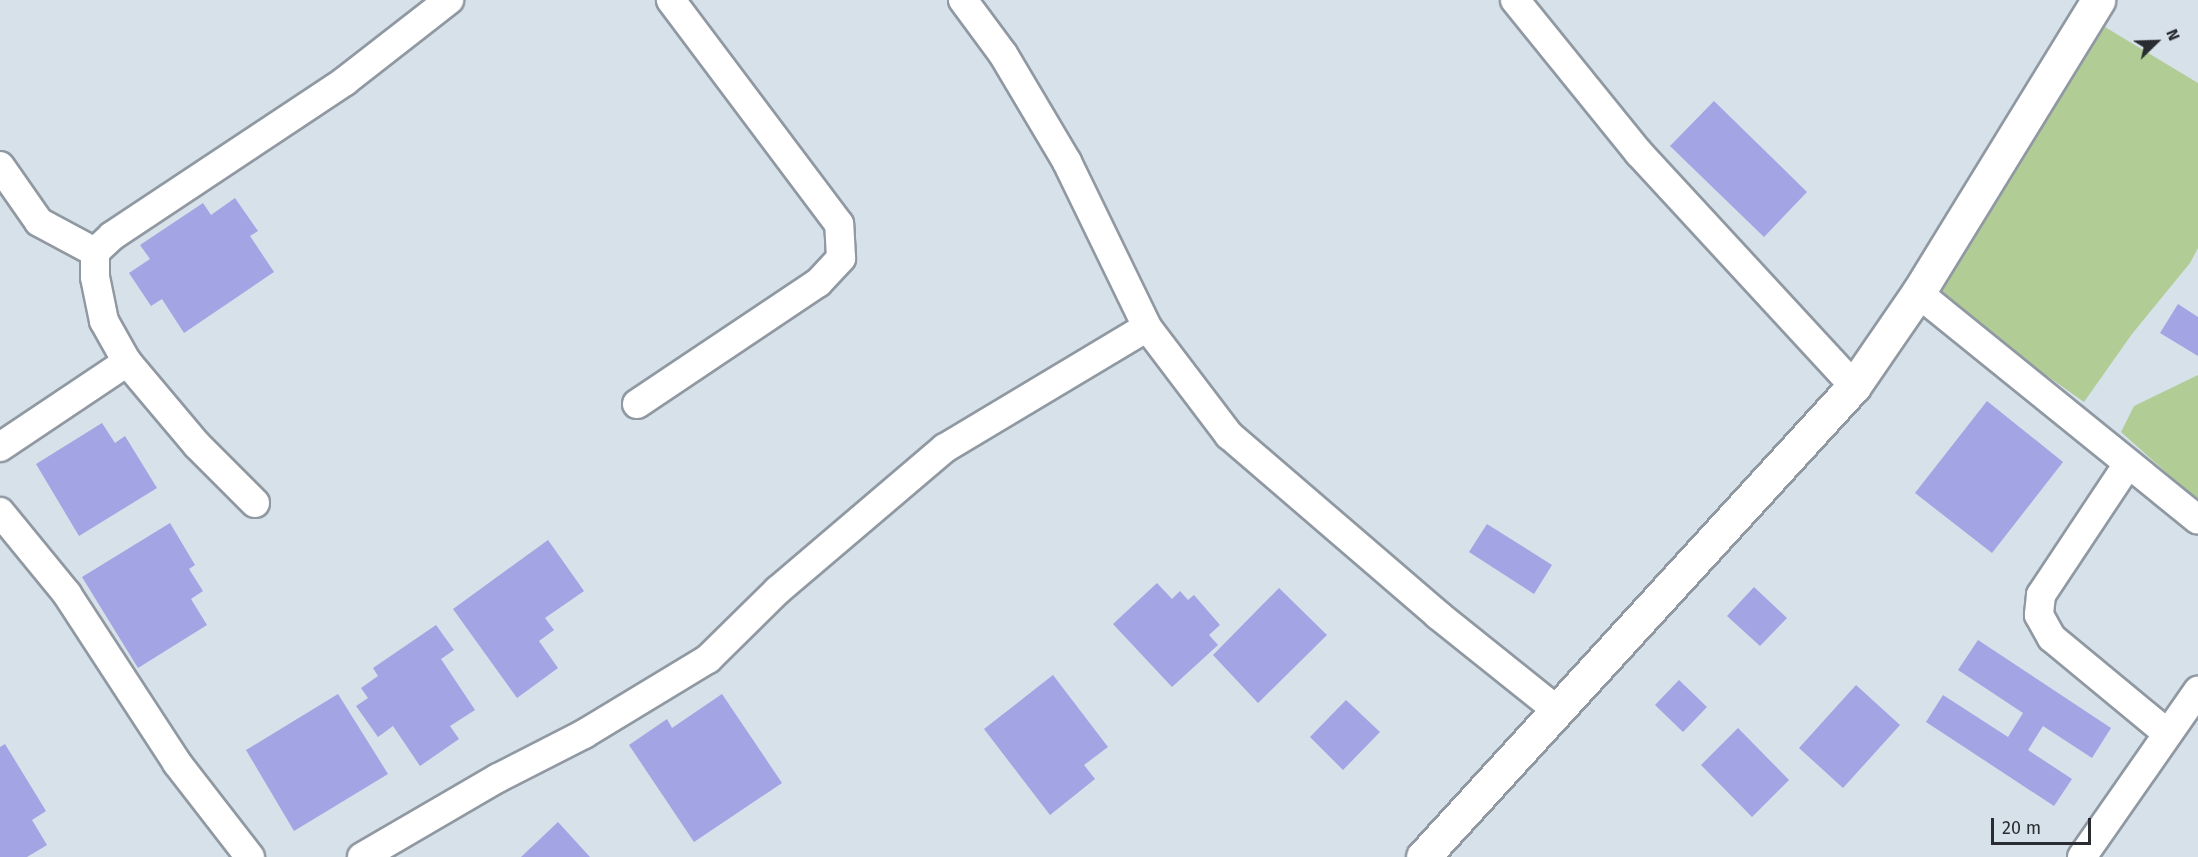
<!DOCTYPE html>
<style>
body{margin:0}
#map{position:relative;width:2198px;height:857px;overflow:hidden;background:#d7e1ea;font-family:"Fira Sans",sans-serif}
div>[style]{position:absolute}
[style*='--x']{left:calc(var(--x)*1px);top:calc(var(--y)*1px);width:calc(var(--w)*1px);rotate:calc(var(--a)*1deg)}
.green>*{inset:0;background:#b1cd95}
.building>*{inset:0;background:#a2a4e3}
.roads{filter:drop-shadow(2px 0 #9099a2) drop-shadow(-2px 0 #9099a2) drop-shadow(0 2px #9099a2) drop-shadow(0 -2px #9099a2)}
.minor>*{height:28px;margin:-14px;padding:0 14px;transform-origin:14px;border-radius:14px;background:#fff}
.tertiary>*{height:33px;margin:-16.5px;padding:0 16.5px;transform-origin:16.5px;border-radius:16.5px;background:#fff}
span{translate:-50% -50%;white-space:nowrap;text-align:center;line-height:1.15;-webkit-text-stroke:5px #d7e1ea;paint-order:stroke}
.north{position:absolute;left:2126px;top:12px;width:60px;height:60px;-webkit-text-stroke:4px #d7e1ea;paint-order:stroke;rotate:67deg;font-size:16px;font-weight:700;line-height:24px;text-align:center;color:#292c30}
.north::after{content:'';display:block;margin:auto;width:21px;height:27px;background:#292c30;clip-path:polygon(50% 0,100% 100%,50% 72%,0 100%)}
.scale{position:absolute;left:1991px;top:818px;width:100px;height:27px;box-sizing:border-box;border:3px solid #292c30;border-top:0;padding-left:8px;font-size:18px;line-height:21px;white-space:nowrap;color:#292c30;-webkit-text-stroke:4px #d7e1ea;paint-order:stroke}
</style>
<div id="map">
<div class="green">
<div style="clip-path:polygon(2100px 24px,2198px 83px,2198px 248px,2190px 263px,2132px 334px,2084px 402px,1935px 297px)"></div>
<div style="clip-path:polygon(2198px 375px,2198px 501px,2121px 432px,2134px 406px)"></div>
</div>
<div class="building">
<div style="clip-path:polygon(1714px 101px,1807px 192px,1764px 237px,1670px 146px)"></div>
<div style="clip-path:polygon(235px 198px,258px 231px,250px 236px,274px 272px,184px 333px,162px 299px,151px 306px,129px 273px,150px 259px,140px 245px,203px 203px,211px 215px)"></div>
<div style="clip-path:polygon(2178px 304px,2198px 317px,2198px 356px,2160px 333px)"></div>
<div style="clip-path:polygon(1987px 401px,2063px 462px,1992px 553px,1915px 493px)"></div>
<div style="clip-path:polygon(102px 423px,115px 443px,125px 436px,157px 488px,79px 536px,36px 464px)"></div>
<div style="clip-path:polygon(170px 523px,195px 565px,189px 569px,203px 591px,191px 599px,207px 625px,138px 668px,82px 577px)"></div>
<div style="clip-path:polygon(1487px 524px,1552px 565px,1534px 594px,1469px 552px)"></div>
<div style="clip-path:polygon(548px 540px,584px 591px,545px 618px,554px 630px,539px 641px,558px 668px,517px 698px,453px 609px)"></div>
<div style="clip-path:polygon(1157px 583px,1172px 599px,1180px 591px,1188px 600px,1194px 595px,1220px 625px,1209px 635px,1218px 645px,1172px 687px,1113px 624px)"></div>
<div style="clip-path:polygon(1754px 587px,1787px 618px,1760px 646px,1727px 616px)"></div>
<div style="clip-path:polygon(1279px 588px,1327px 635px,1258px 703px,1213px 655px)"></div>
<div style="clip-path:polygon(436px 625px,454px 650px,441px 659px,475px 710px,450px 726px,459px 739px,420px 766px,393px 726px,378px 737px,356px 706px,368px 698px,361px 688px,378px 676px,373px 668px)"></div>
<div style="clip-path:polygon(1978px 640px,2111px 728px,2092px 758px,2043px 726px,2028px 750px,2072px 779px,2054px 806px,1926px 722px,1943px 695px,2008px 737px,2023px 713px,1958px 670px)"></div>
<div style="clip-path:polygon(1053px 675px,1108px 747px,1084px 765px,1095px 779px,1050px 815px,984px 729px)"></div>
<div style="clip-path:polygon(1679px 680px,1707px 707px,1683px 732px,1655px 705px)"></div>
<div style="clip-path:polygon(1856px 685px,1900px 725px,1843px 788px,1799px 748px)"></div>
<div style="clip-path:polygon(338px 694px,388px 774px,294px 831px,246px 750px)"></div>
<div style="clip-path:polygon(722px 694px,782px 783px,694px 842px,629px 745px,667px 719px,672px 728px)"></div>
<div style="clip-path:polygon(1346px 700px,1380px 732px,1343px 770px,1310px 737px)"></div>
<div style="clip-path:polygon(1738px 728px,1789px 780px,1752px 817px,1701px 765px)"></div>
<div style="clip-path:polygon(5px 744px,46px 811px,32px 820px,47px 845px,27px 857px,0 857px,0 747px)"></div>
<div style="clip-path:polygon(558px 822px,590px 857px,521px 857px)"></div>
</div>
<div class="roads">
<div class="minor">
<div style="--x:963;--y:0;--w:67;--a:53.5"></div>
<div style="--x:1003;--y:54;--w:126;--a:59.3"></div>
<div style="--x:1067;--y:162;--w:183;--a:64.1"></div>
<div style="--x:1147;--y:327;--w:136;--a:52.8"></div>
<div style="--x:1229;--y:435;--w:276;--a:40.7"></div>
<div style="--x:1438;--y:615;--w:155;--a:38.7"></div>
<div style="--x:1515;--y:0;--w:197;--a:51"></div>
<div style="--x:1639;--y:153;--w:317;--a:47.3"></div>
<div style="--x:0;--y:166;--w:68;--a:55.1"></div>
<div style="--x:39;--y:222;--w:64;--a:28.2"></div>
<div style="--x:1918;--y:293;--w:360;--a:39"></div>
<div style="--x:637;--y:404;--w:218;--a:-33.8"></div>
<div style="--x:818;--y:283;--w:34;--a:-47"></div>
<div style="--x:841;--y:258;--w:34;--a:-93"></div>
<div style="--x:839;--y:224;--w:280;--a:-126.9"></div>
<div style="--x:0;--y:447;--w:153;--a:-33.8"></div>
<div style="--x:2128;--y:464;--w:157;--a:123.6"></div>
<div style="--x:2041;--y:595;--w:20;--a:96"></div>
<div style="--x:2039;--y:615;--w:26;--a:61"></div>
<div style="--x:2052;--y:638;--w:149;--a:39.6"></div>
<div style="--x:255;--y:503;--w:82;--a:-135"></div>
<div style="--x:197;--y:445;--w:109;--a:-130.1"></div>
<div style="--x:127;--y:362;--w:47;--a:-119.3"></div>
<div style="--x:104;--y:321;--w:45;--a:-101.6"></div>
<div style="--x:95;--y:277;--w:25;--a:-90"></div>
<div style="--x:95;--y:252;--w:23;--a:-43"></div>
<div style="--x:112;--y:236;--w:280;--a:-33.6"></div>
<div style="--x:345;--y:81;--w:132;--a:-37.9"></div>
<div style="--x:0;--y:512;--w:106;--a:50.7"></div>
<div style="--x:67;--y:594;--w:202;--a:56.9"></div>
<div style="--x:177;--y:763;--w:119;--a:52.2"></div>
<div style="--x:362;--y:857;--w:157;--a:-30.2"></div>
<div style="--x:498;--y:778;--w:97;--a:-27.1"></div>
<div style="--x:584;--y:734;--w:145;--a:-31.2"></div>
<div style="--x:708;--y:659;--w:98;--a:-44.6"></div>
<div style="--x:778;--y:590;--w:219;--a:-40.4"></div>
<div style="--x:945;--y:448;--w:235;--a:-30.9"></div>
<div style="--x:2082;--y:857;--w:203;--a:-55.1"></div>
</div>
<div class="tertiary">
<div style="--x:1423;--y:857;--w:638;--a:-47.54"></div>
<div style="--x:1854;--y:386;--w:113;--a:-55.5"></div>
<div style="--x:1918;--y:293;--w:344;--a:-58.4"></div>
</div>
</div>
<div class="north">N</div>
<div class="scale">20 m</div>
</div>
